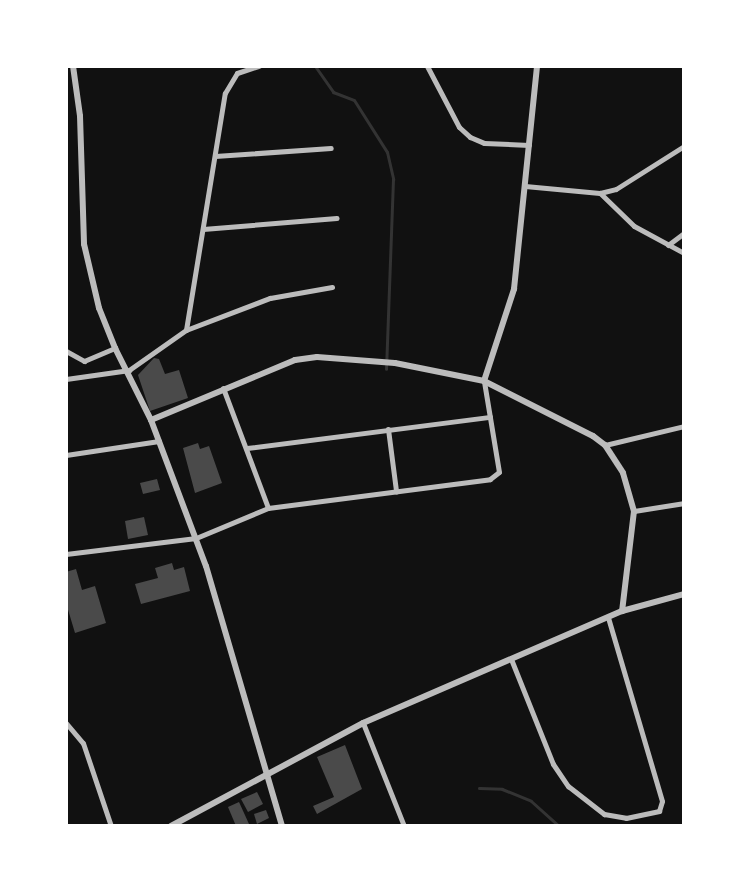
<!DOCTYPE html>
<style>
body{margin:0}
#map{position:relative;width:750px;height:892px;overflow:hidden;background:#111;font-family:Cabin,sans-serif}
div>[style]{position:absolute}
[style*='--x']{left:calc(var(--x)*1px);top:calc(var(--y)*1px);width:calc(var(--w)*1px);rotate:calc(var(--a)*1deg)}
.stream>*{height:3px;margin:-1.5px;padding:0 1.5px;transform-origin:1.5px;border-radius:1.5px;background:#333}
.building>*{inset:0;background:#4a4a4a}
.minor>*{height:5px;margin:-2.5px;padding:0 2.5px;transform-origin:2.5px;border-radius:2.5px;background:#bcbcbc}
.tertiary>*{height:6px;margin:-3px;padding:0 3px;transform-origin:3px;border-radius:3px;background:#bcbcbc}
span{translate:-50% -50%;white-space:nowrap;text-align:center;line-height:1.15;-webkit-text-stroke:4.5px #fff;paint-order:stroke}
.frame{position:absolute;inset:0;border:68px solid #fff;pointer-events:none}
</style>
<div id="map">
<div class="stream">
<div style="--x:315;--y:66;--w:32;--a:55"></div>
<div style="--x:333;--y:92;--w:22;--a:21"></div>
<div style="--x:354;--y:100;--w:62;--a:57.6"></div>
<div style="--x:387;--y:152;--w:28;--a:77"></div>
<div style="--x:393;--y:179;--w:190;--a:92.1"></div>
<div style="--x:479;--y:788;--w:23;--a:2"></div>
<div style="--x:502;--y:789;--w:31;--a:22"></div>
<div style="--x:531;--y:801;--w:38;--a:42"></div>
</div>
<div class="building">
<div style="clip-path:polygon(154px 358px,159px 359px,165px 374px,179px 370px,188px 398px,150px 411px,138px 375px)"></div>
<div style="clip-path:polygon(198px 443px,200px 449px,209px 446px,222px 483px,195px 493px,183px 448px)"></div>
<div style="clip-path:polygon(157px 479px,160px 490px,143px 494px,140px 483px)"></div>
<div style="clip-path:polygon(144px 517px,148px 535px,128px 539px,125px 521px)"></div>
<div style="clip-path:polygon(172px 563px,174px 570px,184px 567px,190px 591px,141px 604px,135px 584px,158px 578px,155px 568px)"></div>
<div style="clip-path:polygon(76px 569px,82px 590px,95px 586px,106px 623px,75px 633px,66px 603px,66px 572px)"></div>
<div style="clip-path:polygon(345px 745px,362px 789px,317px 814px,313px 806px,334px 797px,317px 757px)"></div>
<div style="clip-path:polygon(257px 792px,263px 804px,248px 812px,241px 799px)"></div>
<div style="clip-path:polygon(239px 802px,249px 824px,245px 826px,236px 826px,228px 807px)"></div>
<div style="clip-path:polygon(266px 810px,269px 818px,257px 824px,254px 814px)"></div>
</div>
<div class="minor">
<div style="--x:427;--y:66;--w:69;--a:62.3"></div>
<div style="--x:459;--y:127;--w:15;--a:42"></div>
<div style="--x:470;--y:137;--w:15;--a:23"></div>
<div style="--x:484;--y:143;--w:45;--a:2.5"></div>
<div style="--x:215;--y:156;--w:116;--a:-3.9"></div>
<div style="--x:525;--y:186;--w:75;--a:5.3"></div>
<div style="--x:600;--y:193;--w:16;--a:-14"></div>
<div style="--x:616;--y:189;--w:80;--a:-32.3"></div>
<div style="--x:600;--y:193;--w:47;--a:44.1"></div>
<div style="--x:634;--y:226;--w:57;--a:28.4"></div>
<div style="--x:203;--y:229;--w:134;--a:-4.7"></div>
<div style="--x:668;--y:245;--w:20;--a:-37"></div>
<div style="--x:186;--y:330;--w:90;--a:-20.9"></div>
<div style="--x:270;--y:298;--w:63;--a:-10.1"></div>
<div style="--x:66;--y:351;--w:21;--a:29"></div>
<div style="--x:84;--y:361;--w:34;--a:-23"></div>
<div style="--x:66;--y:379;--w:64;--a:-8.1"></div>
<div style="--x:129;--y:370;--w:70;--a:-35.1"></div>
<div style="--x:186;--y:330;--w:240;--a:-80.7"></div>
<div style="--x:225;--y:93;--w:23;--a:-59"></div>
<div style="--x:237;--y:73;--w:23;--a:-18"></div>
<div style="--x:223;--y:388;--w:128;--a:69.4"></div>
<div style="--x:388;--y:429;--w:63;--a:82.6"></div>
<div style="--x:605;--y:445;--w:81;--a:-13.5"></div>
<div style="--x:247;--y:448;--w:245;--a:-7.3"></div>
<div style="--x:66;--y:455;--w:94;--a:-8.6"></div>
<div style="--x:634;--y:511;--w:51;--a:-9.1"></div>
<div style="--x:66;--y:554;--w:131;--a:-7"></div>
<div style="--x:196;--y:538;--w:78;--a:-22.6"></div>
<div style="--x:268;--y:508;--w:224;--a:-7.4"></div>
<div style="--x:490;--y:479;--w:11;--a:-38"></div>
<div style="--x:499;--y:472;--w:92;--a:-99.4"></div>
<div style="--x:511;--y:659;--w:113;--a:68.2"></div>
<div style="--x:553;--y:764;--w:27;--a:56"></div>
<div style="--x:568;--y:786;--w:46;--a:37.9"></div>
<div style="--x:604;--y:814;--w:22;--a:10"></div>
<div style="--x:626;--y:818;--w:34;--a:-12"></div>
<div style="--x:659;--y:811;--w:10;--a:-73"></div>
<div style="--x:662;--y:801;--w:192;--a:-106.4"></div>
<div style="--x:66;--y:723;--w:26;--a:50"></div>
<div style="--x:83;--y:743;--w:88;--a:71.4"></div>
<div style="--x:363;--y:723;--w:111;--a:68.3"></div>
</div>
<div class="tertiary">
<div style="--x:73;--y:66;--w:50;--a:82"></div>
<div style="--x:80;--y:116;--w:128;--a:88.2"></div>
<div style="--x:84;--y:244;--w:66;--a:76.8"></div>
<div style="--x:99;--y:308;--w:43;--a:68.2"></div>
<div style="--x:115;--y:348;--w:80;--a:63.4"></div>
<div style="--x:151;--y:420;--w:156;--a:69.4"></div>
<div style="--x:206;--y:566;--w:271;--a:73.7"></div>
<div style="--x:484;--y:381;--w:97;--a:-71.9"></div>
<div style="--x:514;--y:289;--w:224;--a:-84.1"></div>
<div style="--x:151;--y:420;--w:156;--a:-22.6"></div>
<div style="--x:295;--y:360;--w:22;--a:-8"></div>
<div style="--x:317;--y:357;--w:78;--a:4.4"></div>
<div style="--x:395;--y:363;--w:91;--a:11.4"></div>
<div style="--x:484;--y:381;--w:122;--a:26.8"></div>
<div style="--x:593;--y:436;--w:15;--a:37"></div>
<div style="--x:605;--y:445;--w:33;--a:57"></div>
<div style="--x:623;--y:473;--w:40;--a:74"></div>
<div style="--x:634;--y:511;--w:101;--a:96.8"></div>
<div style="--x:171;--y:826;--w:218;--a:-28.2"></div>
<div style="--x:363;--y:723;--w:282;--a:-23.4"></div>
<div style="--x:622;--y:611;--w:64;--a:-15.3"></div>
</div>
<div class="frame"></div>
</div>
